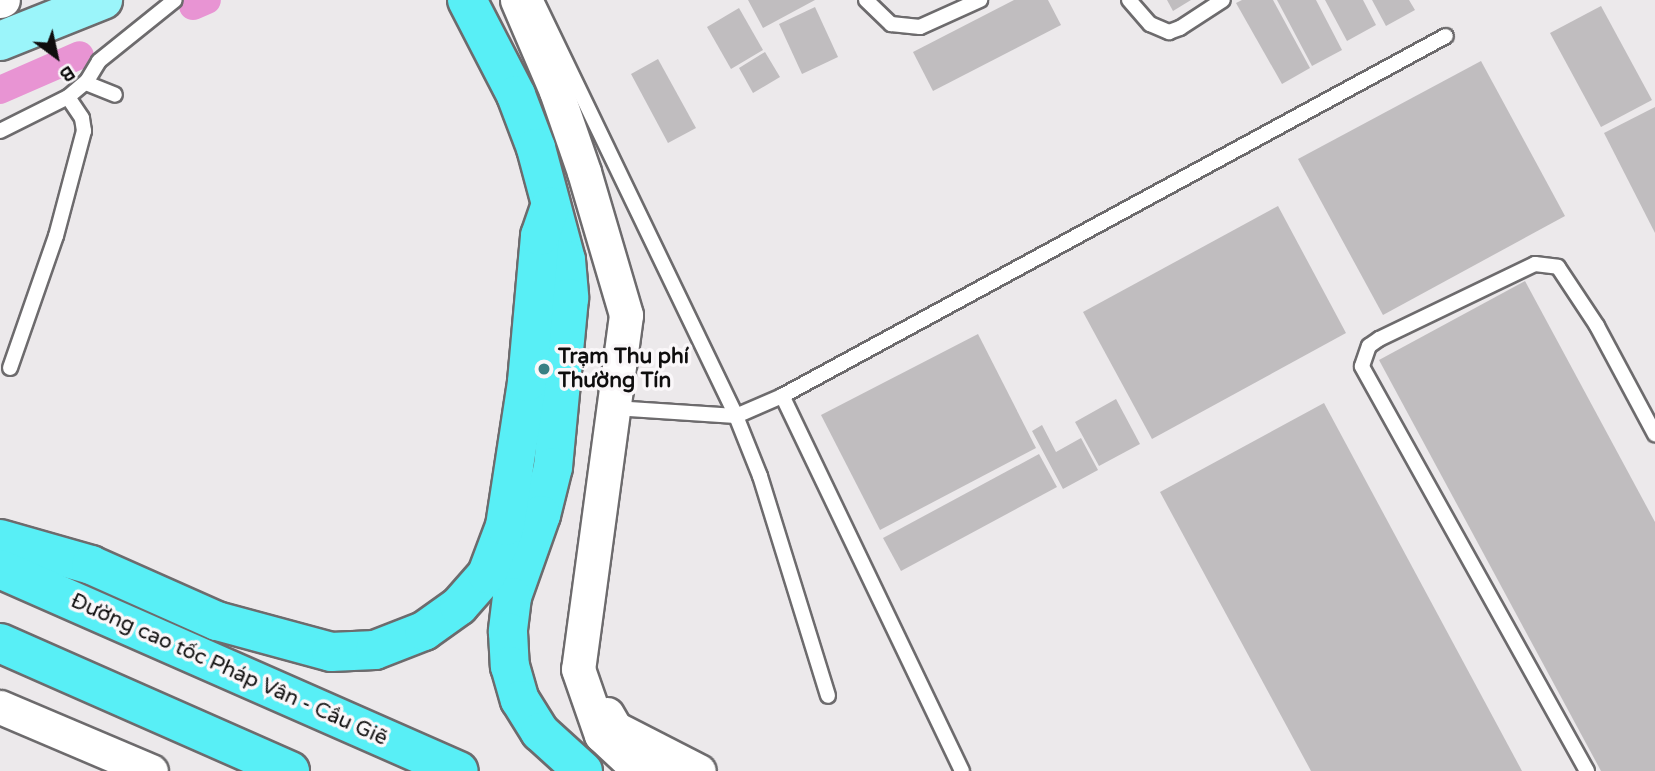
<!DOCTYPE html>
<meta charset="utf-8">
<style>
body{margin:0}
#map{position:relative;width:1655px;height:771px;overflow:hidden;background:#ece9eb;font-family:"Varela Round",sans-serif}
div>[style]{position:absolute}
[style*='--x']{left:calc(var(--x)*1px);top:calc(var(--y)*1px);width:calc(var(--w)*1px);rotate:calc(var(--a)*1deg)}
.canal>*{height:28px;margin:-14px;padding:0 14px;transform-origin:14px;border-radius:14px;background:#e894d3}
.building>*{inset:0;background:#c0bdbf}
.roads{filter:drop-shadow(2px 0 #6d6b6d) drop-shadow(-2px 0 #6d6b6d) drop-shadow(0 2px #6d6b6d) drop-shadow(0 -2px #6d6b6d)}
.service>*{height:14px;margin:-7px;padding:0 7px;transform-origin:7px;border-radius:7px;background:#fff}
.tertiary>*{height:33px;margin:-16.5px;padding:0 16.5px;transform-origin:16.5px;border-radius:16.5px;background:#fff}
.primary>*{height:38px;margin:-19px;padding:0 19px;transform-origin:19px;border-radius:19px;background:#9bf5fa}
.motorway>*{height:38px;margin:-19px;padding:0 19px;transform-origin:19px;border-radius:19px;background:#58eff6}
.dots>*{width:19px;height:19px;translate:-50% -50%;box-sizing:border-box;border:4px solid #faf7f9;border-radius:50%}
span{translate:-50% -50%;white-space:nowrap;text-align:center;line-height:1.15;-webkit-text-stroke:7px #faf7f9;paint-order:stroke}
.poi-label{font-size:21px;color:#0f0e0e;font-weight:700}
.left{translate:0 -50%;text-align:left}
.street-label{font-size:21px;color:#0f0e0e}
.north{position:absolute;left:21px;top:21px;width:70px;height:70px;-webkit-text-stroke:5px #faf7f9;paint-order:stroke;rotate:147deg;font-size:19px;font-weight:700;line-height:28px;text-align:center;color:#0f0e0e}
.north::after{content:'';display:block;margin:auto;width:24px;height:32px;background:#0f0e0e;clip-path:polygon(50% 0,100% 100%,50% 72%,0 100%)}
</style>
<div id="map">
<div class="canal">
<div style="--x:193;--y:6;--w:15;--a:-23"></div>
<div style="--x:0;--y:90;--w:87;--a:-23.6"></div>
</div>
<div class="building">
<div style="clip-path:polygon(748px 0,815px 0,763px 28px)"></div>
<div style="clip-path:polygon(1014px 0,1048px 0,1061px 25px,933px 91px,913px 52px)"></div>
<div style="clip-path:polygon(1167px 0,1191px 0,1173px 11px)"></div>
<div style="clip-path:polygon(1242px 0,1273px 0,1310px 68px,1282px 84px,1236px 3px)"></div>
<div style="clip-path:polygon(1277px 0,1316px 0,1342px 50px,1312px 66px)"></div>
<div style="clip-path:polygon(1325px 0,1363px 0,1376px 25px,1347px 41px)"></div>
<div style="clip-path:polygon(1372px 0,1409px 0,1415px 10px,1386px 26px)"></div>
<div style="clip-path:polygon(1601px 6px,1652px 100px,1601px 127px,1550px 33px)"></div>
<div style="clip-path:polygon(815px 7px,838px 57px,802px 74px,779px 24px)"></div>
<div style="clip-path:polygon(739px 8px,763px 50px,731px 69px,707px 27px)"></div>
<div style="clip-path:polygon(765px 52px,780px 77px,753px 93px,739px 68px)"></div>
<div style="clip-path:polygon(658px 59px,696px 128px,668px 143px,631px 74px)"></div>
<div style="clip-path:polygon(1481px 61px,1565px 216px,1383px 315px,1298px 159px)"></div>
<div style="clip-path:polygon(1655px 107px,1655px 233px,1604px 133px)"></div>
<div style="clip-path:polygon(1278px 206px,1346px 333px,1152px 439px,1083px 312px)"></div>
<div style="clip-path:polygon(1525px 281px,1655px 522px,1655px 771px,1601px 771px,1379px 360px)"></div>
<div style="clip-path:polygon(978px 334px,1036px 448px,880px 530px,821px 415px)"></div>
<div style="clip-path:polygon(1116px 399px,1140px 444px,1099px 466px,1075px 422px)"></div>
<div style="clip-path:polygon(1324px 403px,1522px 771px,1311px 771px,1160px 492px)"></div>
<div style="clip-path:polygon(1042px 425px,1056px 452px,1081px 438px,1098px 470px,1063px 489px,1032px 431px)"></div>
<div style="clip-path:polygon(1039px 454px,1057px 487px,901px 571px,883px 538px)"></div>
</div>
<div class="roads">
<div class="service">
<div style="--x:536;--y:0;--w:462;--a:64.3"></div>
<div style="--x:736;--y:416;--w:65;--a:68.2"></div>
<div style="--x:760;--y:476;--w:230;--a:72.8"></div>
<div style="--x:866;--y:0;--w:35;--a:44"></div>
<div style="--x:891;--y:24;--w:29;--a:6"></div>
<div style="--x:920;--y:27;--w:66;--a:-24.2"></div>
<div style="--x:1129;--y:0;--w:32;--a:49"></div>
<div style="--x:1150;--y:24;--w:21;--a:23"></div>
<div style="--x:1169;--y:32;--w:12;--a:-20"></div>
<div style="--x:1180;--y:28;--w:51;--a:-33.1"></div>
<div style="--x:86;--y:83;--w:31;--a:22"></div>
<div style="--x:0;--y:131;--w:76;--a:-26.6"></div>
<div style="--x:68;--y:97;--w:25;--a:-40"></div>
<div style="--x:87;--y:81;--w:23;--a:-59"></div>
<div style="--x:99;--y:61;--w:97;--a:-38.8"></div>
<div style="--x:10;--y:368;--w:140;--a:-70.8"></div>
<div style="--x:56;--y:236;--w:109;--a:-75.1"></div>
<div style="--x:84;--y:131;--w:13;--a:-99"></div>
<div style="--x:82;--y:118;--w:25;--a:-124"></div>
<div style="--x:614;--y:408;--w:122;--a:3.8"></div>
<div style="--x:736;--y:416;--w:50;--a:-23.5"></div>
<div style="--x:962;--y:771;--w:416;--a:-115.6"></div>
<div style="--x:782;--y:396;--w:755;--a:-28.47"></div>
<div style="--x:1587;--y:771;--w:463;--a:-119.1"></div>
<div style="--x:1362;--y:366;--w:21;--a:-71"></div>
<div style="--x:1369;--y:346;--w:12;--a:-35"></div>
<div style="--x:1379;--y:339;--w:173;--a:-25.7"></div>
<div style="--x:1535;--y:264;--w:23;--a:7"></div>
<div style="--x:1558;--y:267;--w:71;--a:56.5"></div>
<div style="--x:1597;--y:326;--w:123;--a:61.8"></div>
</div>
<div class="tertiary">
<div style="--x:517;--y:0;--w:99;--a:66.8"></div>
<div style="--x:556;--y:91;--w:86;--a:70.9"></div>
<div style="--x:584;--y:172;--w:149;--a:73.6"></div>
<div style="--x:626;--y:315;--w:357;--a:97.7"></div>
<div style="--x:578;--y:669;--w:70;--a:70.8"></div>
<div style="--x:601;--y:735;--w:41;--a:43"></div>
<div style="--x:631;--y:763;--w:19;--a:25"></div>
<div style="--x:0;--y:1;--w:3;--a:-18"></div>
<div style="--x:0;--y:707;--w:164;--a:23"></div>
<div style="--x:607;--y:714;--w:16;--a:60"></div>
<div style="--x:615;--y:728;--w:94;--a:27.1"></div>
</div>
<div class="primary">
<div style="--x:0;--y:41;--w:111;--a:-21.7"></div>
</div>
<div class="motorway">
<div style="--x:467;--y:0;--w:107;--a:62.7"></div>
<div style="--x:516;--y:95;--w:57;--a:69.3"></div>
<div style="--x:536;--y:148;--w:116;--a:75"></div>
<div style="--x:566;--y:260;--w:38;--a:85"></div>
<div style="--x:569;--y:298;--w:170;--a:95.4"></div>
<div style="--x:553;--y:467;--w:49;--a:104"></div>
<div style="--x:541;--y:515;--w:87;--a:109.5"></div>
<div style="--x:512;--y:597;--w:35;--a:97"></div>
<div style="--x:508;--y:632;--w:34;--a:87"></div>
<div style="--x:510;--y:666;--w:35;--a:74"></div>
<div style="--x:520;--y:700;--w:38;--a:58"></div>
<div style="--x:540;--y:732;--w:58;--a:42.2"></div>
<div style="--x:0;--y:539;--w:95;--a:15.9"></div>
<div style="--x:91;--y:565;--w:138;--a:24"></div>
<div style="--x:217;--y:621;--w:118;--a:15.2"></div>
<div style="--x:331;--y:652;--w:44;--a:-2.6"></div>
<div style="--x:375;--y:650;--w:53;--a:-21.2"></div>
<div style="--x:424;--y:631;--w:43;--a:-35.5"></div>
<div style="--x:459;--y:606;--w:43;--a:-48.8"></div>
<div style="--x:487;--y:574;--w:51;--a:-69.4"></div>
<div style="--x:505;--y:526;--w:146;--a:-81.3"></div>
<div style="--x:527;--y:382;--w:147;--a:-84.9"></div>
<div style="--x:540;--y:236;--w:31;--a:-71"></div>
<div style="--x:0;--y:569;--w:501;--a:23.75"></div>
<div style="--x:0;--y:643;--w:317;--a:23.8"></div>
</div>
</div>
<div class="dots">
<div style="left:544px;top:369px;background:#388084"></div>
</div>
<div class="poi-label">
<span class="left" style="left:558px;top:369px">Trạm Thu phí<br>Thường Tín</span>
</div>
<div class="street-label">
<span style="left:229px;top:670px;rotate:24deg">Đường cao tốc Pháp Vân - Cầu Giẽ</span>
</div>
<div class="north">B</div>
</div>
